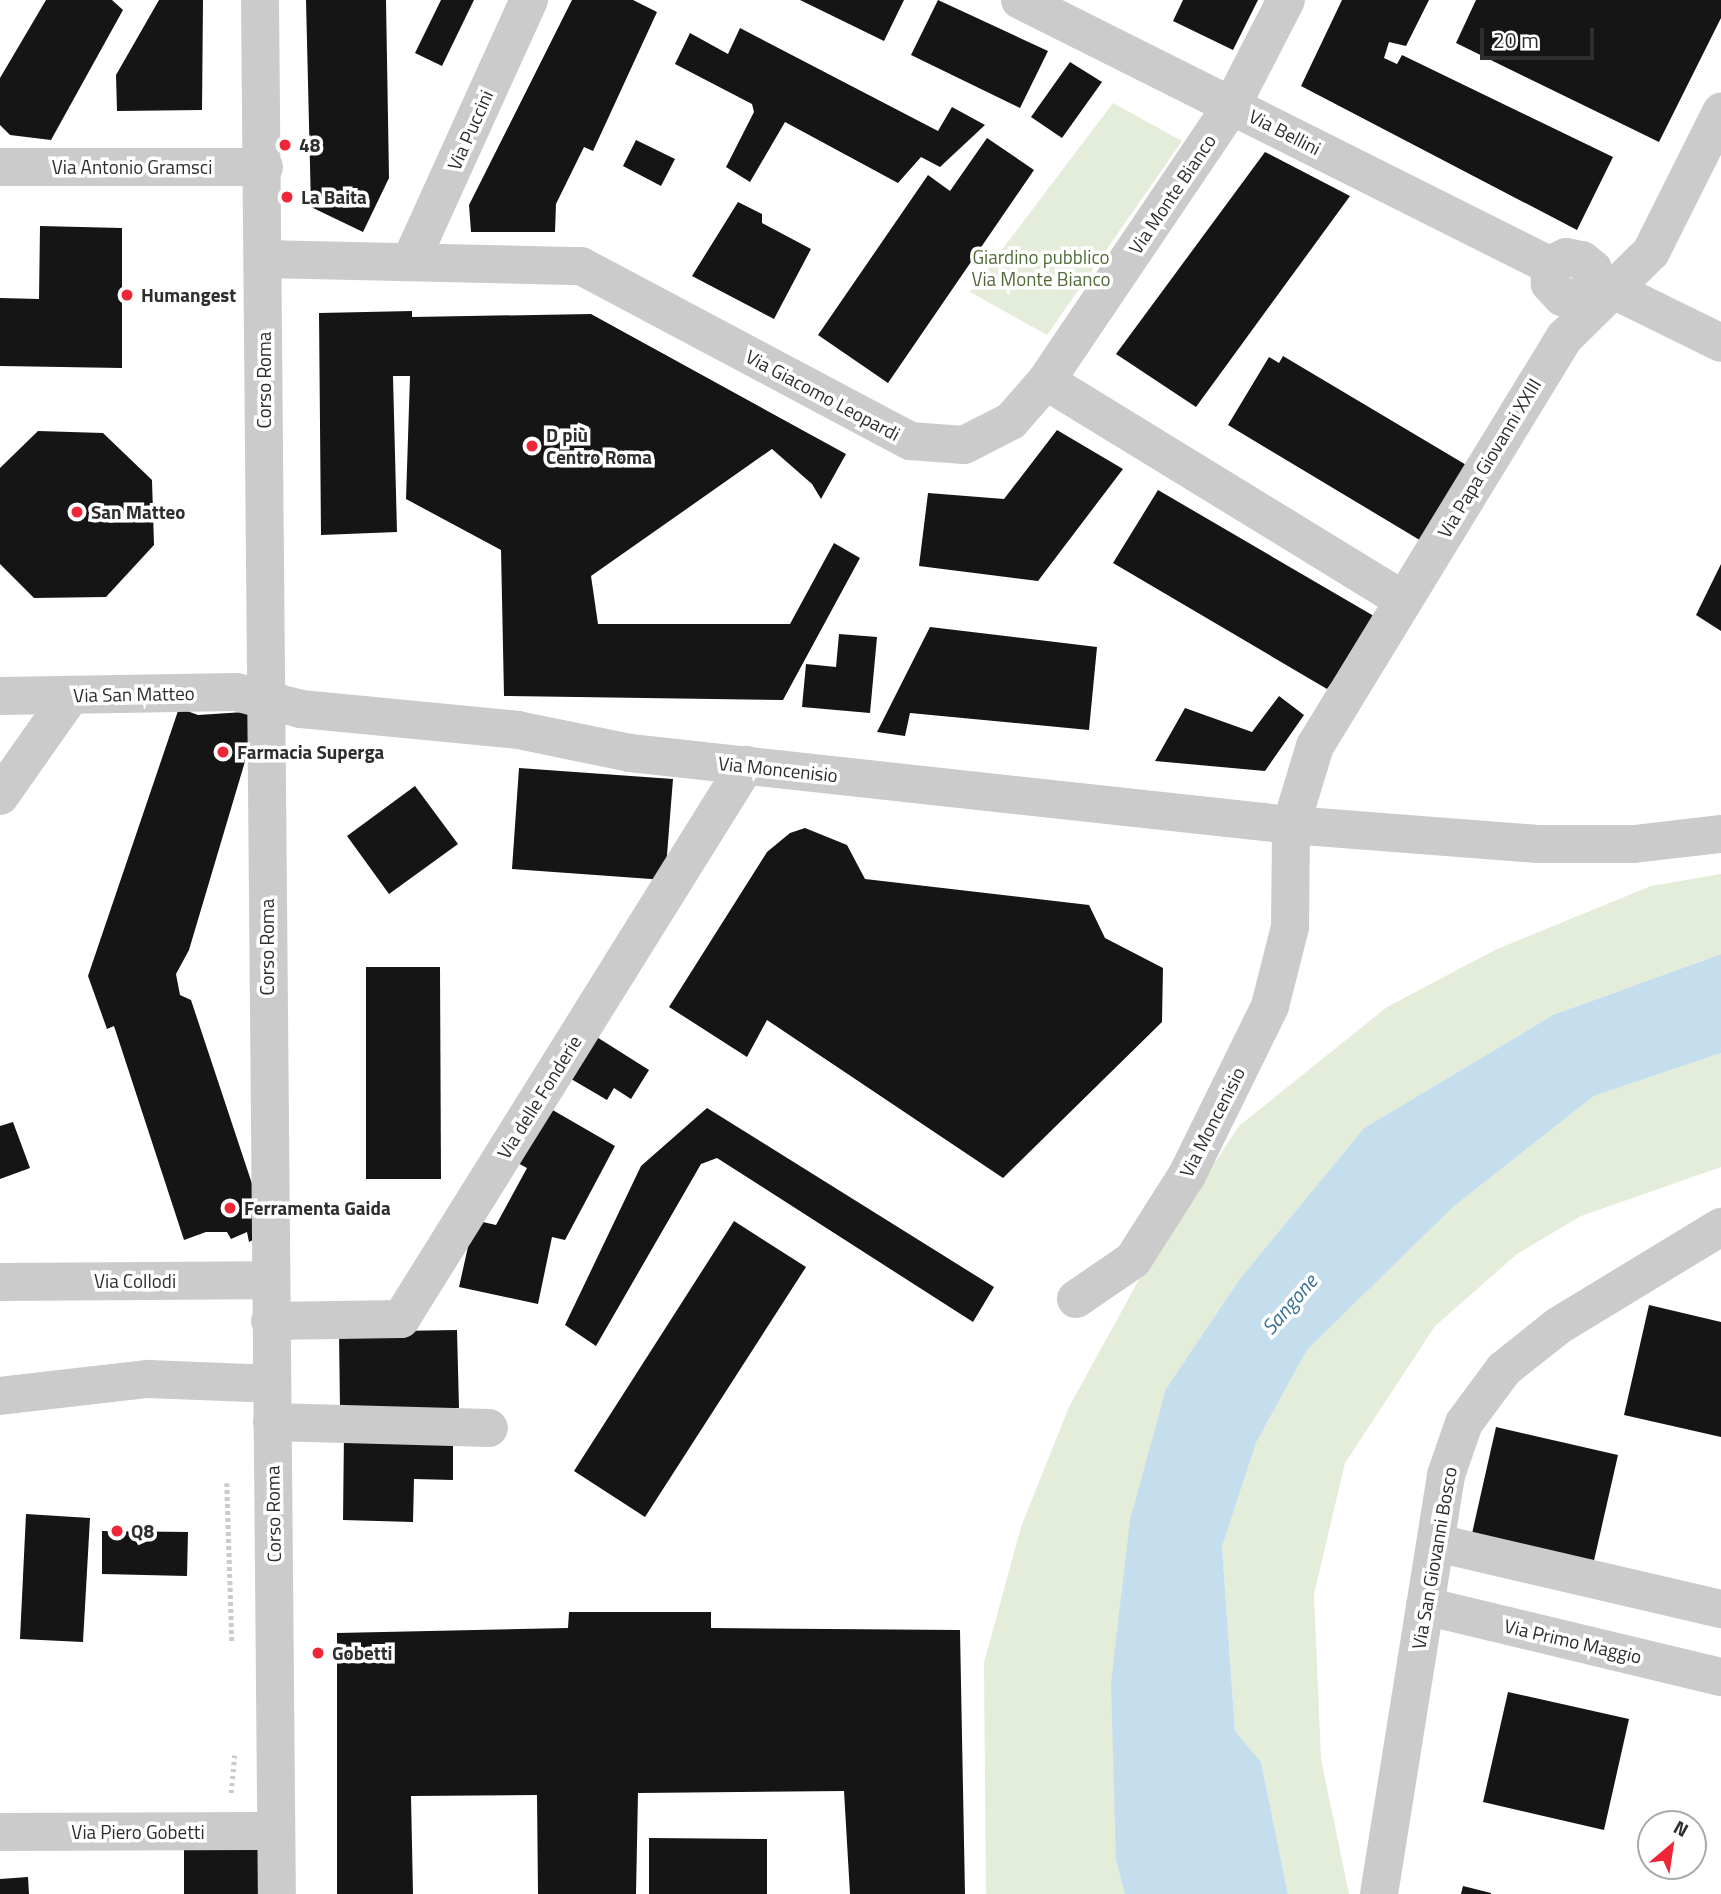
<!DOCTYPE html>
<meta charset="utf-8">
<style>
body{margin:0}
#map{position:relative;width:1721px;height:1894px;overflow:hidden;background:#fff;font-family:"Titillium Web",sans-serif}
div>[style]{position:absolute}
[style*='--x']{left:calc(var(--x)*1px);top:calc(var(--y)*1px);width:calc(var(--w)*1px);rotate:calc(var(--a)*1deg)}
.green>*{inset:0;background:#e4ecda}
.water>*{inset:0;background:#c5deed}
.building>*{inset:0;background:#151515}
.path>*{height:4.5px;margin-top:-2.25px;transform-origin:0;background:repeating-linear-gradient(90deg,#cbcbcb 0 3.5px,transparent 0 7px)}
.minor>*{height:38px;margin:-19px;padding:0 19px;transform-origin:19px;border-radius:19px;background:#cbcbcb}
.dots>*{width:19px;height:19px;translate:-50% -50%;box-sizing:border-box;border:4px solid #fff;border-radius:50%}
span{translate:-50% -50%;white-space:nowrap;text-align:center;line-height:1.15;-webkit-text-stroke:7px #fff;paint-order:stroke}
.street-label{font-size:19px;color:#2e2e2e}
.poi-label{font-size:19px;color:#2e2e2e;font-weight:700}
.left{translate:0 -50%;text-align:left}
.park-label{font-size:19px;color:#516b39}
.water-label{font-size:21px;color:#377194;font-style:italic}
.north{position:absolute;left:1637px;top:1810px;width:70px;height:70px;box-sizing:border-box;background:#fff;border:2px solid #ababab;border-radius:50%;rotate:29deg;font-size:19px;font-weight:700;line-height:28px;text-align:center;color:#2e2e2e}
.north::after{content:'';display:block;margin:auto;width:24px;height:32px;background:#ee2637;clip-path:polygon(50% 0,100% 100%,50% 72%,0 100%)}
.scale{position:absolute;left:1480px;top:28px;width:114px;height:32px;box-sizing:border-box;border:4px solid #2e2e2e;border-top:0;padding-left:9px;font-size:21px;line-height:24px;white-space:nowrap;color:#2e2e2e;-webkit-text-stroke:5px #fff;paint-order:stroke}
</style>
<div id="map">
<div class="green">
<div style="clip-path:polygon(1113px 103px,1182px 141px,1047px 335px,970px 292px)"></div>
<div style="clip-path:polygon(1721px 874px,1721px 954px,1553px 1015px,1364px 1128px,1239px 1280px,1166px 1389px,1116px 1860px,1125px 1894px,986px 1894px,984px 1663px,1021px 1527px,1069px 1407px,1147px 1265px,1239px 1126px,1387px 1007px,1497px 949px,1651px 886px)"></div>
<div style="clip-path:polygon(1721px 1053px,1721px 1167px,1581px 1216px,1517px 1254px,1435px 1326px,1345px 1463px,1314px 1594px,1321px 1759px,1349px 1894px,1288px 1894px,1261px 1762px,1235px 1731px,1222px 1547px,1256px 1443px,1307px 1350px,1453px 1207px,1594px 1096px)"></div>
</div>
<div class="water">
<div style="clip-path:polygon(1721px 954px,1721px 1053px,1594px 1096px,1453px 1207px,1307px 1350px,1256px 1443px,1222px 1547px,1235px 1731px,1261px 1762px,1288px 1894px,1125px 1894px,1116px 1860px,1111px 1683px,1130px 1520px,1166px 1389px,1239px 1280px,1364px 1128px,1553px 1015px)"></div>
</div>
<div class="building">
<div style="clip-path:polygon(46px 0,112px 0,123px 10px,51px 140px,10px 135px,0 125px,0 78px)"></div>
<div style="clip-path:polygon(159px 0,203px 0,202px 110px,117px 111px,116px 75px)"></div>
<div style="clip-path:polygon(306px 0,386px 0,389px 178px,363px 232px,311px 207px)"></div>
<div style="clip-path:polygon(441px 0,474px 0,442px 66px,415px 53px)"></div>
<div style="clip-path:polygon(572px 0,633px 0,657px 12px,593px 151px,584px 147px,556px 204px,555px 232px,471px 232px,469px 205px)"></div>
<div style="clip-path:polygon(800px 0,904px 0,884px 41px)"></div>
<div style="clip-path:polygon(938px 0,1048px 51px,1020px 108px,911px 55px)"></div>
<div style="clip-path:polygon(1183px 0,1258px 0,1233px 50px,1173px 21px)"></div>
<div style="clip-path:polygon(1342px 0,1429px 0,1406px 46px,1389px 42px,1384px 58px,1397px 64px,1402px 55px,1613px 157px,1577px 230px,1301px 86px)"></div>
<div style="clip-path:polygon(1476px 0,1721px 0,1721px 18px,1659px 142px,1456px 43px)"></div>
<div style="clip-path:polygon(740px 28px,938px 131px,952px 107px,985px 125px,940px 167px,921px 157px,898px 183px,785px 122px,750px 182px,726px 167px,754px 112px,752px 104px,675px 64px,690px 33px,728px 54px)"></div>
<div style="clip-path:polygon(1070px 62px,1102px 82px,1062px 138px,1031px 117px)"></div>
<div style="clip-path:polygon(987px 138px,1034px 170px,888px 383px,818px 335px,928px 175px,950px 191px)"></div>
<div style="clip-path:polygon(636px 140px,675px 159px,661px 186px,623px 166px)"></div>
<div style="clip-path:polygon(1265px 152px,1350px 196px,1196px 407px,1116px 354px)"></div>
<div style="clip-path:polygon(738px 202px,762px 214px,762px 223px,811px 249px,774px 319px,692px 276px)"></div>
<div style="clip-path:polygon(40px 226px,122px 228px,122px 368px,0 366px,0 298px,39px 299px)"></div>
<div style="clip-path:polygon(412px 311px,412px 317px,591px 314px,846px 454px,821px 499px,812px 484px,772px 449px,591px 576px,598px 624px,790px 624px,834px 543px,860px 558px,783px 700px,504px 696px,501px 550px,406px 499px,410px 376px,393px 376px,397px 532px,321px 535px,319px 313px)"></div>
<div style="clip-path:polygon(1283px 356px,1468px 466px,1423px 542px,1228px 425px,1269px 357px,1279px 363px)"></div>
<div style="clip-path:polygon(1057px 430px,1123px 469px,1038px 581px,919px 566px,928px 493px,1004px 499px)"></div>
<div style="clip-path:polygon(38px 431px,103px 433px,152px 480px,154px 545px,106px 597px,34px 598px,0 564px,0 468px)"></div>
<div style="clip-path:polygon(1158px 490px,1379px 619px,1327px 689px,1113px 563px)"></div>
<div style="clip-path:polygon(1721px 564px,1721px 631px,1696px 615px)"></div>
<div style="clip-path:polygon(930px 627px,1097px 647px,1089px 730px,910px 713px,905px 736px,877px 732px)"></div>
<div style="clip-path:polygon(839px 634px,877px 637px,870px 713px,802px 707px,806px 664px,836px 667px)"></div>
<div style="clip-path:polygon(1279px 696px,1304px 715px,1265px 771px,1155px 761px,1185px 708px,1252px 732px)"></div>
<div style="clip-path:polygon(179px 708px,198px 715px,260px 711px,189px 950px,176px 974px,180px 995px,191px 1000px,268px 1232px,249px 1242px,247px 1232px,231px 1239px,227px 1232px,206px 1232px,184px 1240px,114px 1026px,107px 1029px,88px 976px)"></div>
<div style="clip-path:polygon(519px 768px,673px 779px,665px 880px,512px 869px)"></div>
<div style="clip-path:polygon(415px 786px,458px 844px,389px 894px,347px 836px)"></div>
<div style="clip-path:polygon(805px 828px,847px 845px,865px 879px,1089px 905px,1105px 938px,1163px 968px,1162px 1022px,1003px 1178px,767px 1020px,747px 1057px,669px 1007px,767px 852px,790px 833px)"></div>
<div style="clip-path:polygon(366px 967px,440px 967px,441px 1179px,366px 1179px)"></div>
<div style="clip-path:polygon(592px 1034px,649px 1070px,631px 1099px,614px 1088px,607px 1100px,566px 1076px)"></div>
<div style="clip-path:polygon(544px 1105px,615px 1146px,565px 1240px,552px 1237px,538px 1304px,459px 1287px,474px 1220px,496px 1225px,527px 1168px,512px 1160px)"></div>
<div style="clip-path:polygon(707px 1108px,994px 1287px,973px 1322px,717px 1158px,701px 1164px,596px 1346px,565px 1325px,641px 1166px)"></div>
<div style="clip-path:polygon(13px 1122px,30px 1168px,0 1179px,0 1126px)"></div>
<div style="clip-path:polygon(734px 1221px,806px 1267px,645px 1517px,574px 1471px)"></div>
<div style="clip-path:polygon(1649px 1305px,1721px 1322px,1721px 1437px,1624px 1415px)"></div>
<div style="clip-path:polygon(457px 1330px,459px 1408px,340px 1409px,339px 1332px)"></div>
<div style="clip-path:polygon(1496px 1427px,1618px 1455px,1593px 1565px,1471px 1538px)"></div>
<div style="clip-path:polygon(344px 1432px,453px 1433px,453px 1480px,414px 1479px,413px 1522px,343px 1520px)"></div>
<div style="clip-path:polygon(26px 1514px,90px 1518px,83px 1642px,20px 1639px)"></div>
<div style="clip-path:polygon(102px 1531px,188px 1532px,187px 1576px,102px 1574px)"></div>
<div style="clip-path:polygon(569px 1612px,711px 1612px,711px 1628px,960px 1630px,965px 1894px,850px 1894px,844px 1791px,638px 1793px,636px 1894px,538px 1894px,537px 1795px,411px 1796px,413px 1894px,337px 1894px,337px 1633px,568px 1628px)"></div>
<div style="clip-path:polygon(1508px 1692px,1629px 1719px,1604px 1830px,1483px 1802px)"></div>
<div style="clip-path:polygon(184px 1836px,264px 1836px,264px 1894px,184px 1894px)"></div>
<div style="clip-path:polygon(649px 1838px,767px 1839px,767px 1894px,649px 1894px)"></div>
<div style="clip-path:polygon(28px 1877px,29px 1894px,0 1894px,0 1879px)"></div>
<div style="clip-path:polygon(1463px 1886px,1491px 1893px,1491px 1894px,1461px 1894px)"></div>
</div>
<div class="path">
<div style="--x:227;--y:1483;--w:160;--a:88.2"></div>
<div style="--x:231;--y:1793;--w:38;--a:-85"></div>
</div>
<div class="minor">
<div style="--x:260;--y:0;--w:1894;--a:89.49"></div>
<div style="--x:1020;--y:0;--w:592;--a:26.61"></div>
<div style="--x:1549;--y:265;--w:19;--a:-25"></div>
<div style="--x:1566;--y:257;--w:16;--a:11"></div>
<div style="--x:1582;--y:260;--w:14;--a:39"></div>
<div style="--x:1593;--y:269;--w:12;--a:81"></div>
<div style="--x:1595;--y:281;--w:22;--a:129"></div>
<div style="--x:1581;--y:298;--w:19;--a:-177"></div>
<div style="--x:1562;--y:297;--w:18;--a:-133"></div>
<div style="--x:1550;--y:284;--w:19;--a:-93"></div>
<div style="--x:0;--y:167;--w:264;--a:0"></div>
<div style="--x:263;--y:259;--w:318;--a:1.3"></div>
<div style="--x:581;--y:266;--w:373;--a:28"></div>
<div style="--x:910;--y:441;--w:54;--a:4.2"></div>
<div style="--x:964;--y:445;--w:53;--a:-27.1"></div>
<div style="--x:1011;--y:421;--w:53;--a:-48.8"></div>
<div style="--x:1046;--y:381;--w:333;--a:-56"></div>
<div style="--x:1232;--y:105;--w:118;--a:-62.8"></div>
<div style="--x:411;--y:260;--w:286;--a:-65.6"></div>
<div style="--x:1595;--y:281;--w:140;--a:26.2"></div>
<div style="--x:1046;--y:381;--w:419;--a:31.5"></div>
<div style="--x:0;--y:696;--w:236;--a:-1"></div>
<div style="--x:236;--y:692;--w:67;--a:14.7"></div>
<div style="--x:301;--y:709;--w:218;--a:5.5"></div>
<div style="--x:518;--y:730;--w:114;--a:11.6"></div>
<div style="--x:630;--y:753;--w:665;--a:6.22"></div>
<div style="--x:1291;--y:825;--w:247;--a:4.4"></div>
<div style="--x:1537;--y:844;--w:97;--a:0"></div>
<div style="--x:1634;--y:844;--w:88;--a:-6.6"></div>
<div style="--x:0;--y:796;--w:123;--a:-54.9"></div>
<div style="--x:0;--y:1282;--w:269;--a:-0.4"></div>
<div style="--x:1076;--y:1299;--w:69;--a:-34.4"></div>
<div style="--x:1133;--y:1260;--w:101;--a:-57.6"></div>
<div style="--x:1187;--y:1175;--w:188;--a:-63.8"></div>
<div style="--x:1270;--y:1006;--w:81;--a:-75.8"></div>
<div style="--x:1290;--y:927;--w:102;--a:-89.4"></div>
<div style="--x:1291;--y:825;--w:83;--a:-73.1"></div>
<div style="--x:1315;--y:746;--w:479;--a:-58.6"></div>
<div style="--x:1565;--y:337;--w:121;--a:-44.7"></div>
<div style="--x:1651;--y:252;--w:157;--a:-63.4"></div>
<div style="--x:270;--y:1321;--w:131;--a:-0.9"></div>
<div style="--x:401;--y:1319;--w:653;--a:-58.09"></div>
<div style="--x:0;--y:1396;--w:149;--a:-6.6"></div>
<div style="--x:148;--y:1379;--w:123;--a:2.3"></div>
<div style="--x:272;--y:1422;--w:217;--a:1.6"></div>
<div style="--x:1437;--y:1543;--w:292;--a:13.1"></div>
<div style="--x:1425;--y:1606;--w:304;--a:13.5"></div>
<div style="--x:0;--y:1832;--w:276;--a:-0.2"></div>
<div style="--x:1379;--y:1894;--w:424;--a:-80.9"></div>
<div style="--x:1446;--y:1475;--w:55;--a:-70.9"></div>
<div style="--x:1464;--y:1423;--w:67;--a:-53.5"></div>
<div style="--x:1504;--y:1369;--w:69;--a:-38.5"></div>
<div style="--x:1558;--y:1326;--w:191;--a:-31.3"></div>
</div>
<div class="dots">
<div style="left:285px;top:145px;background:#ee2637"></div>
<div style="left:287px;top:197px;background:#ee2637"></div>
<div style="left:127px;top:295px;background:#ee2637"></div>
<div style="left:532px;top:446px;background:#ee2637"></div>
<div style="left:77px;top:512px;background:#ee2637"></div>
<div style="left:223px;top:752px;background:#ee2637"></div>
<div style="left:230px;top:1208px;background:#ee2637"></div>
<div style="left:117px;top:1531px;background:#ee2637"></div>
<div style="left:318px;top:1653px;background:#ee2637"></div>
</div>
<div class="street-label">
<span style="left:470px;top:130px;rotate:-66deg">Via Puccini</span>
<span style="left:1285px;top:132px;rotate:27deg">Via Bellini</span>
<span style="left:132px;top:167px">Via Antonio Gramsci</span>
<span style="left:1172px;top:194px;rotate:-56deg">Via Monte Bianco</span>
<span style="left:264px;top:380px;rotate:-90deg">Corso Roma</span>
<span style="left:823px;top:395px;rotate:28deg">Via Giacomo Leopardi</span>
<span style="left:1489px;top:458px;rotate:-59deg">Via Papa Giovanni XXIII</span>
<span style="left:134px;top:694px;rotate:-1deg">Via San Matteo</span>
<span style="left:778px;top:769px;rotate:6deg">Via Moncenisio</span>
<span style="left:267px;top:947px;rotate:-90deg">Corso Roma</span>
<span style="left:539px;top:1097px;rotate:-58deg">Via delle Fonderie</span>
<span style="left:1212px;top:1122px;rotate:-63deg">Via Moncenisio</span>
<span style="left:135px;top:1281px">Via Collodi</span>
<span style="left:273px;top:1514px;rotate:-91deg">Corso Roma</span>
<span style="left:1434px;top:1558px;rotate:-80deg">Via San Giovanni Bosco</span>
<span style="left:1573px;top:1641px;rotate:13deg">Via Primo Maggio</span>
<span style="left:138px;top:1832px">Via Piero Gobetti</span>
</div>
<div class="poi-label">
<span class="left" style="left:299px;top:145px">48</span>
<span class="left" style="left:301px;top:197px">La Baita</span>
<span class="left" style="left:141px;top:295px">Humangest</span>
<span class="left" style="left:546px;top:446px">D più<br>Centro Roma</span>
<span class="left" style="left:91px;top:512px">San Matteo</span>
<span class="left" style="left:237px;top:752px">Farmacia Superga</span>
<span class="left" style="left:244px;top:1208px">Ferramenta Gaida</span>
<span class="left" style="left:131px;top:1531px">Q8</span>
<span class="left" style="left:332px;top:1653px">Gobetti</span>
</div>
<div class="park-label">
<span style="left:1041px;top:268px">Giardino pubblico<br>Via Monte Bianco</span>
</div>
<div class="water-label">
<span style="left:1289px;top:1304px;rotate:-49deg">Sangone</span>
</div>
<div class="north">N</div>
<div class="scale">20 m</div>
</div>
